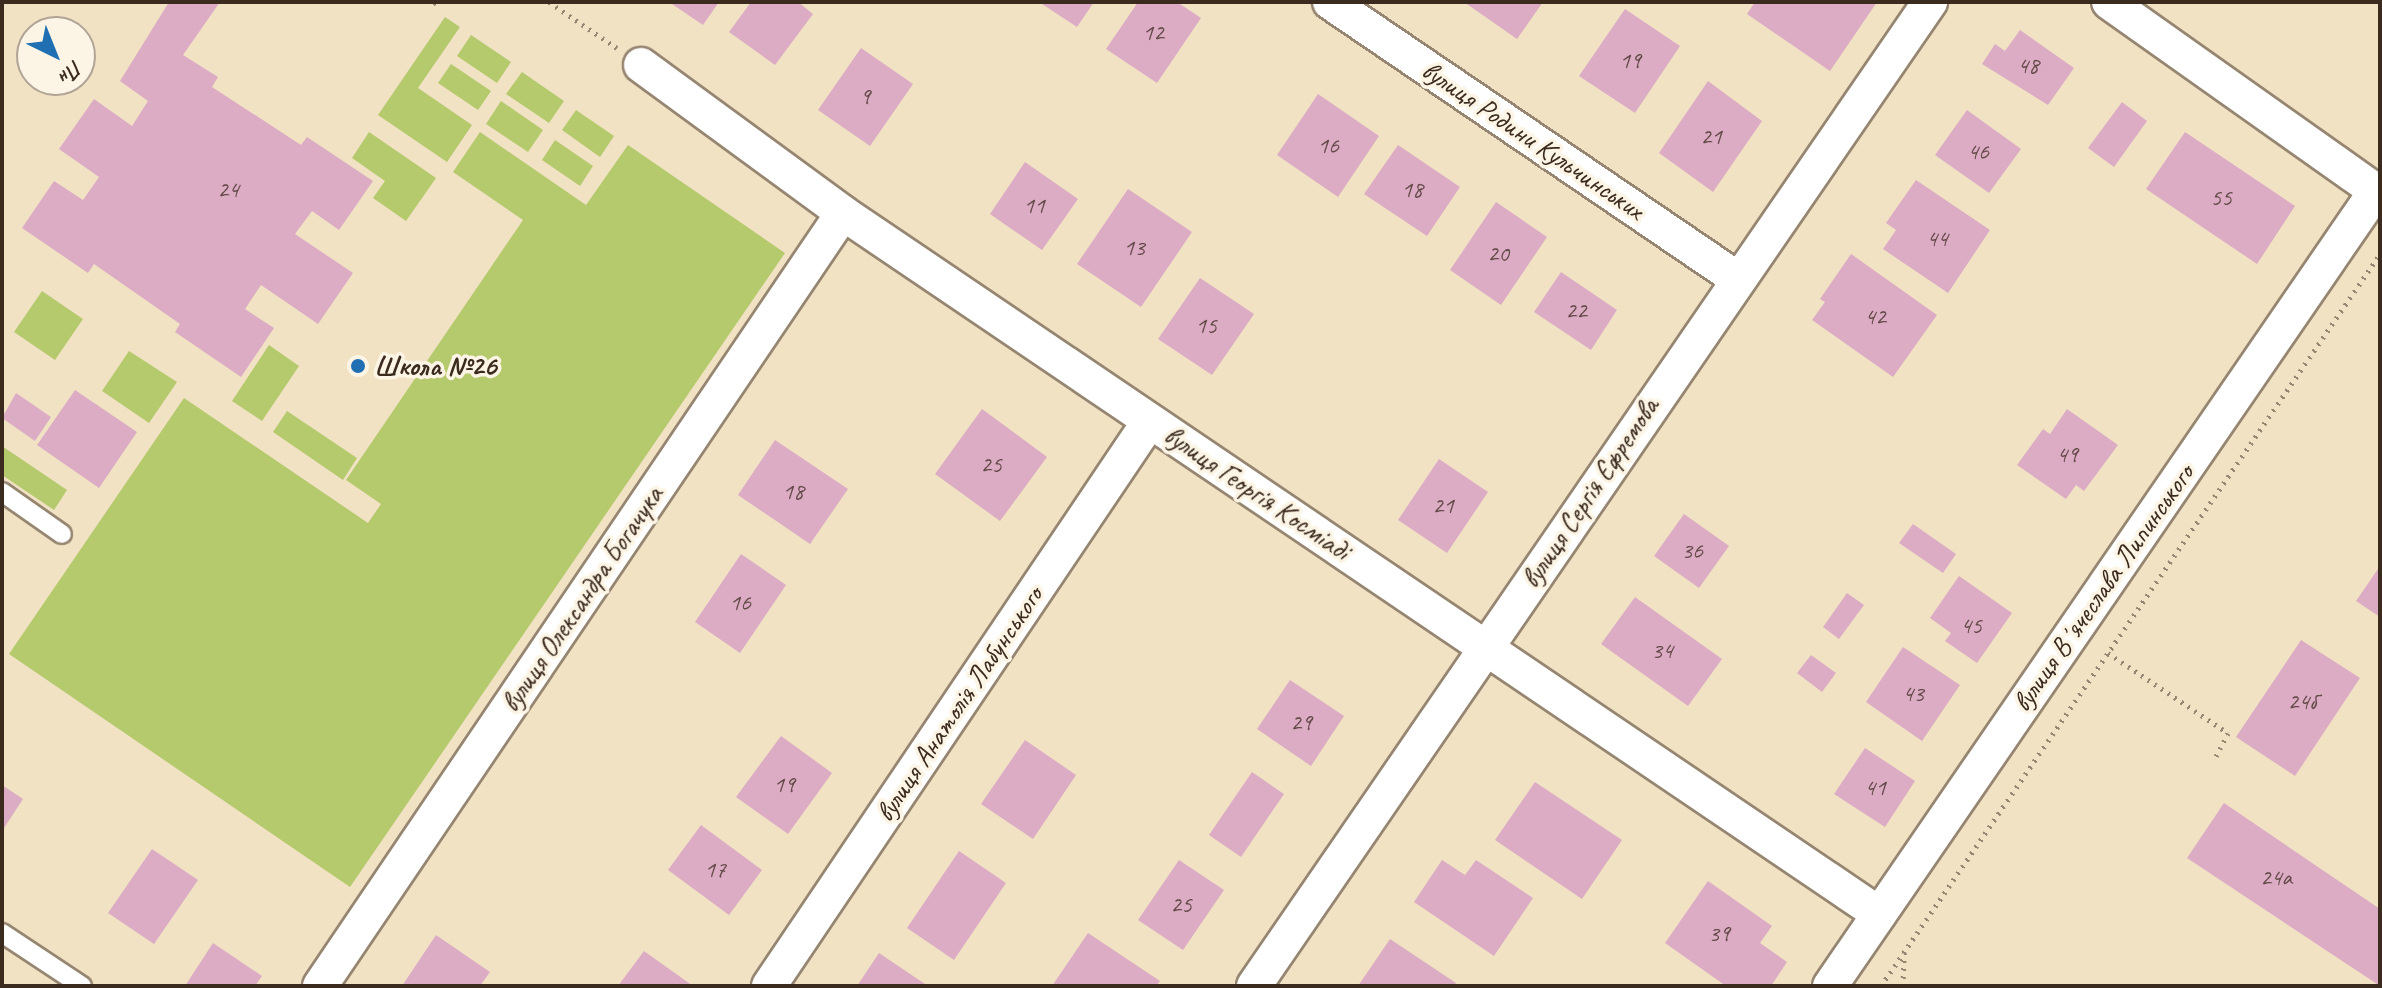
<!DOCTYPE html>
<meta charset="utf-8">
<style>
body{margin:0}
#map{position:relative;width:2382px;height:988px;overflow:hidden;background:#f1e2c4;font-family:Caveat,sans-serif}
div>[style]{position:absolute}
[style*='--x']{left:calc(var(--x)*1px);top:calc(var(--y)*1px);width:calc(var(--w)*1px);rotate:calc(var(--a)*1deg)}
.green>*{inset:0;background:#b5c96d}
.building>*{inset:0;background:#dcacc4}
.path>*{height:5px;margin-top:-2.5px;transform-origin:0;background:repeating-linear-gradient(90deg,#968671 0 2px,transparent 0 8px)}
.roads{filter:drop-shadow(2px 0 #968671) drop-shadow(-2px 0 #968671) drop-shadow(0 2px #968671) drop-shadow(0 -2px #968671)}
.service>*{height:18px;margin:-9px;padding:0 9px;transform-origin:9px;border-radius:9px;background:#fff}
.minor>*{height:34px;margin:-17px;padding:0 17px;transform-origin:17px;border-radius:17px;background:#fff}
.dots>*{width:22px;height:22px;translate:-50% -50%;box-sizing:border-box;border:4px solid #fcf5e5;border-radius:50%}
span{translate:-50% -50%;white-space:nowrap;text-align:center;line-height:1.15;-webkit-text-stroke:7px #fcf5e5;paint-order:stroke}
.number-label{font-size:24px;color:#634a48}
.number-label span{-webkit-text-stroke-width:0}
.street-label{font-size:28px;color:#3b2a1e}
.poi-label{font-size:28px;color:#3b2a1e;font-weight:700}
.left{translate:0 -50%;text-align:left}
.frame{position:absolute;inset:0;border:4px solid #3b2a1e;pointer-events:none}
.north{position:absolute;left:16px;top:16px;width:80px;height:80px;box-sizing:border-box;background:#fcf5e5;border:2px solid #afa495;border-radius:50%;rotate:137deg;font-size:22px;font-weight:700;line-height:32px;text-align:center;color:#3b2a1e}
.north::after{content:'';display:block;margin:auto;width:28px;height:36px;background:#1f6fb2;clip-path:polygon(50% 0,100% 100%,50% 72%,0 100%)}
</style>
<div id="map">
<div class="green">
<div style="clip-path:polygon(445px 17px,460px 27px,418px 88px,472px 125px,447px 162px,378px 115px)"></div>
<div style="clip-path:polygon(471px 35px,511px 62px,497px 83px,457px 56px)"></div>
<div style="clip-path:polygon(451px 64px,491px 91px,478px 110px,438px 83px)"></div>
<div style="clip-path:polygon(522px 72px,564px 101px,549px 123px,506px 94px)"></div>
<div style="clip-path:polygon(501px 101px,543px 130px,528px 152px,486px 124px)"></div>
<div style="clip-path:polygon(576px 110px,614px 136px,600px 157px,562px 130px)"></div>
<div style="clip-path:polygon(369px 132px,436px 178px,406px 221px,373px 198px,385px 181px,352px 158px)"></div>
<div style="clip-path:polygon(480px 132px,586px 205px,628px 145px,785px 253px,350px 887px,9px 654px,184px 398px,368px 523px,381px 504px,346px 480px,523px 220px,453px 172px)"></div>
<div style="clip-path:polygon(555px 140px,593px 166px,580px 186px,542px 160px)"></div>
<div style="clip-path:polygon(42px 291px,83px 319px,55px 360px,14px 332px)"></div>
<div style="clip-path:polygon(269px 345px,299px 366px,262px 421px,232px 401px)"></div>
<div style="clip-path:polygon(129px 351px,177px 382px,149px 423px,102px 391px)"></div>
<div style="clip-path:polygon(287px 411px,357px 458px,343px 480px,273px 432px)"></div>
<div style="clip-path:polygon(2px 446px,67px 490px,54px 510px,2px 475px)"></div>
</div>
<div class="building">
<div style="clip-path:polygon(169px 2px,220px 2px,183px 55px,218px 77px,212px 87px,301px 145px,307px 137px,373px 181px,339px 230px,312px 211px,295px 234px,353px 273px,318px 324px,261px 285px,245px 309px,274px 328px,241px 377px,175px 332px,180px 324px,94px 264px,88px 273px,22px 228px,54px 181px,83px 200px,99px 177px,59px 149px,94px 99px,132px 126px,148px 101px,120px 81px)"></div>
<div style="clip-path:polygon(669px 2px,719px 2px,703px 25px)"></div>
<div style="clip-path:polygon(751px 2px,798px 2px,813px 14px,775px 65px,729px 32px)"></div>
<div style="clip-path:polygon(1039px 2px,1094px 2px,1077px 27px)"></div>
<div style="clip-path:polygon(1138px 2px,1177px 2px,1201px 18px,1157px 83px,1106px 49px)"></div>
<div style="clip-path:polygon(1464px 2px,1543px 2px,1517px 39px)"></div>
<div style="clip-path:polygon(1755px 2px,1877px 2px,1830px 71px,1747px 14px)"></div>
<div style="clip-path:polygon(1625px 9px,1680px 46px,1635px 113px,1579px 76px)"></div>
<div style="clip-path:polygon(2020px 30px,2074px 68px,2048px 105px,1982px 64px,1995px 44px,2005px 51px)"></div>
<div style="clip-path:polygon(861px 48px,913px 84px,870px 146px,818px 110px)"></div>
<div style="clip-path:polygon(1708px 81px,1762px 121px,1713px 192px,1659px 153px)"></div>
<div style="clip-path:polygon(1318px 94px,1379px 136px,1338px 197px,1277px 155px)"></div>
<div style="clip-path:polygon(2122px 102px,2147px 121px,2114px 167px,2088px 148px)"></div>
<div style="clip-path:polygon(1967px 110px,2021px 149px,1989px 193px,1935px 155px)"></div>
<div style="clip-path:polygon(2185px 132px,2295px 206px,2257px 264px,2146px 189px)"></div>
<div style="clip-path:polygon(1398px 145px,1460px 187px,1427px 236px,1364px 194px)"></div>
<div style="clip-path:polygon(1025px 162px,1078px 199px,1042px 250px,990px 214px)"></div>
<div style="clip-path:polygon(1916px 180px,1990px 230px,1948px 293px,1883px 249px,1896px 230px,1886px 223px)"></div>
<div style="clip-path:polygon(1128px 189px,1192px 232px,1141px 307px,1077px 264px)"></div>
<div style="clip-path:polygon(1496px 202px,1547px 237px,1501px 305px,1450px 270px)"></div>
<div style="clip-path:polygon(1851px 254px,1937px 315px,1893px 377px,1812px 320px,1825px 302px,1820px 299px)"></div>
<div style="clip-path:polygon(1561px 272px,1617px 310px,1591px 350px,1534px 312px)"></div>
<div style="clip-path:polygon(1200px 278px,1254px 314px,1212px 375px,1158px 339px)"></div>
<div style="clip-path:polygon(75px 390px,137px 432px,99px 488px,37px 445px)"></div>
<div style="clip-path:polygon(16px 393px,51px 417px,35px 441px,2px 418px)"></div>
<div style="clip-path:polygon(982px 409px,1047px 457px,1000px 521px,935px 474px)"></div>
<div style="clip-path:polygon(2067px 409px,2118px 445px,2084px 491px,2076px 485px,2066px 499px,2017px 465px,2043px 429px,2050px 434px)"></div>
<div style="clip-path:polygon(775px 440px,848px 489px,810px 544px,738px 495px)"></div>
<div style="clip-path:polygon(1439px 459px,1488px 492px,1447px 553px,1398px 520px)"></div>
<div style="clip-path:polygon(1684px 514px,1729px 546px,1699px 588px,1654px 556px)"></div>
<div style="clip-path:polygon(1913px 524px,1956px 554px,1943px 573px,1899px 543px)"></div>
<div style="clip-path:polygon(741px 554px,786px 585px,740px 653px,695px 622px)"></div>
<div style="clip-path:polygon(2380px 566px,2380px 617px,2356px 601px)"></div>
<div style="clip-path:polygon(1959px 576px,2012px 613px,1977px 663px,1945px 641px,1951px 633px,1930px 618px)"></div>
<div style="clip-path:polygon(1847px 593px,1864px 605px,1839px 639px,1823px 627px)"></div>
<div style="clip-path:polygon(1635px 597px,1722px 659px,1688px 706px,1601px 644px)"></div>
<div style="clip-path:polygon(2301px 640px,2360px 678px,2295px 776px,2236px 737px)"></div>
<div style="clip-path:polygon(1903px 647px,1960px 685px,1922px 741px,1866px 702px)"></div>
<div style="clip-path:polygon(1811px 655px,1836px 673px,1822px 692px,1797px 673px)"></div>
<div style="clip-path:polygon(1290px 680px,1344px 716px,1311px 766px,1257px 729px)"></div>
<div style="clip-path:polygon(781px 736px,832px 773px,788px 834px,736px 797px)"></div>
<div style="clip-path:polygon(1025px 740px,1076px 775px,1033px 839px,981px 804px)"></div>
<div style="clip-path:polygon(1865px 748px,1915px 781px,1885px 827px,1834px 794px)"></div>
<div style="clip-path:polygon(1252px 772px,1284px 794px,1241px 857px,1209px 835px)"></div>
<div style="clip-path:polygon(1535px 782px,1622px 840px,1582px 899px,1495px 840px)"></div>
<div style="clip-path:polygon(2px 785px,23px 799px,2px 831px)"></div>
<div style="clip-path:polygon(2224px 803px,2380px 909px,2380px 986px,2187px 858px)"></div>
<div style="clip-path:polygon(701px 825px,762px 870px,729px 915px,668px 870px)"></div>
<div style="clip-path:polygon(152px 849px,198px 880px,154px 944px,108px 913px)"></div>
<div style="clip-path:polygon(959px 851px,1006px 883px,954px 960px,907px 928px)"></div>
<div style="clip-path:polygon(1179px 860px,1224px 890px,1183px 950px,1138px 920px)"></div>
<div style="clip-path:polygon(1442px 860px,1465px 875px,1476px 860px,1533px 898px,1494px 956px,1414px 902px)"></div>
<div style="clip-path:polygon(1708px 881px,1772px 926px,1760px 943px,1787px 962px,1771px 986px,1726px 986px,1665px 943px)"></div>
<div style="clip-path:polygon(1088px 933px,1160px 981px,1156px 986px,1052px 986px)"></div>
<div style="clip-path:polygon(436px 935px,490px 972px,480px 986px,402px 986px)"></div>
<div style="clip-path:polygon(1390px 939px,1456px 983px,1454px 986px,1358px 986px)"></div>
<div style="clip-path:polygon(213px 943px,262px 976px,255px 986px,185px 986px)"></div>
<div style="clip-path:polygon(644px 951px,693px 986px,618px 986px)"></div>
<div style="clip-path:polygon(879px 953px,925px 984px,924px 986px,857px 986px)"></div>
</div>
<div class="path">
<div style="--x:549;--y:2;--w:82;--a:34.1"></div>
<div style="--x:433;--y:4;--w:3;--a:-45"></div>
<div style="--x:2108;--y:653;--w:144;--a:33.7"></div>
<div style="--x:2228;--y:733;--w:28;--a:117"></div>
<div style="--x:1881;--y:986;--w:886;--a:-55.72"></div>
<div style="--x:1903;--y:986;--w:33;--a:-88"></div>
</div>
<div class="roads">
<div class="service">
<div style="--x:2;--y:492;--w:73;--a:35"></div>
<div style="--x:2;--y:933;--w:96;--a:33.5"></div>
</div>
<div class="minor">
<div style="--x:1330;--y:2;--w:492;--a:34.2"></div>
<div style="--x:641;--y:65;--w:250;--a:36.2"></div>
<div style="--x:843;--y:213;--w:1251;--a:34.08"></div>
<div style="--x:320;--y:986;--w:933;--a:-55.92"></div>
<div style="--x:769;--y:986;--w:680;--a:-56.03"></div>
<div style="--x:1254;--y:986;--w:1194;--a:-55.51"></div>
<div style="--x:1830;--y:986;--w:964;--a:-55.52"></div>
<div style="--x:2376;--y:191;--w:327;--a:-144.7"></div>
</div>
</div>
<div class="dots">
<div style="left:358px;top:366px;background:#1f6fb2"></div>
</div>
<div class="number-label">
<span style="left:1153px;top:33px">12</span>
<span style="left:1630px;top:61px">19</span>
<span style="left:2028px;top:66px">48</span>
<span style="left:865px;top:97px">9</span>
<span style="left:1711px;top:137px">21</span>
<span style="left:1328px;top:146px">16</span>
<span style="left:1978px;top:152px">46</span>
<span style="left:228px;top:190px">24</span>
<span style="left:1412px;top:190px">18</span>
<span style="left:2221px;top:198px">55</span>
<span style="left:1034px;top:206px">11</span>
<span style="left:1937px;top:239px">44</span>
<span style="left:1134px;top:248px">13</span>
<span style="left:1498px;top:254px">20</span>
<span style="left:1576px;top:311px">22</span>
<span style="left:1875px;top:317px">42</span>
<span style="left:1206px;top:326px">15</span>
<span style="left:2067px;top:455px">49</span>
<span style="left:991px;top:465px">25</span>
<span style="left:793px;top:492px">18</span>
<span style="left:1443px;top:506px">21</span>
<span style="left:1692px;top:551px">36</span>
<span style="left:740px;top:603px">16</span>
<span style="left:1971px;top:626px">45</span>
<span style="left:1662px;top:651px">34</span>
<span style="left:1913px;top:694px">43</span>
<span style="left:2302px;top:702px">24б</span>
<span style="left:1301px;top:723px">29</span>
<span style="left:784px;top:785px">19</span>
<span style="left:1875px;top:788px">41</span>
<span style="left:715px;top:870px">17</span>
<span style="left:2276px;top:878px">24а</span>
<span style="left:1181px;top:905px">25</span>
<span style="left:1719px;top:934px">39</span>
</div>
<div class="street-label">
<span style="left:1533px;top:140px;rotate:34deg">вулиця Родини Кульчинських</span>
<span style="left:1257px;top:493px;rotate:34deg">вулиця Георгія Косміаді</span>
<span style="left:1590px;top:493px;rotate:-56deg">вулиця Сергія Єфремова</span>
<span style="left:2103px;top:588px;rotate:-55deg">вулиця Вʼячеслава Липинського</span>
<span style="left:582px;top:599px;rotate:-56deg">вулиця Олександра Богачука</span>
<span style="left:959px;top:704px;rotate:-56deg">вулиця Анатолія Лабунського</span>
</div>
<div class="poi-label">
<span class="left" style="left:374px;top:366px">Школа №26</span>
</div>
<div class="frame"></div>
<div class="north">Пн</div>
</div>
